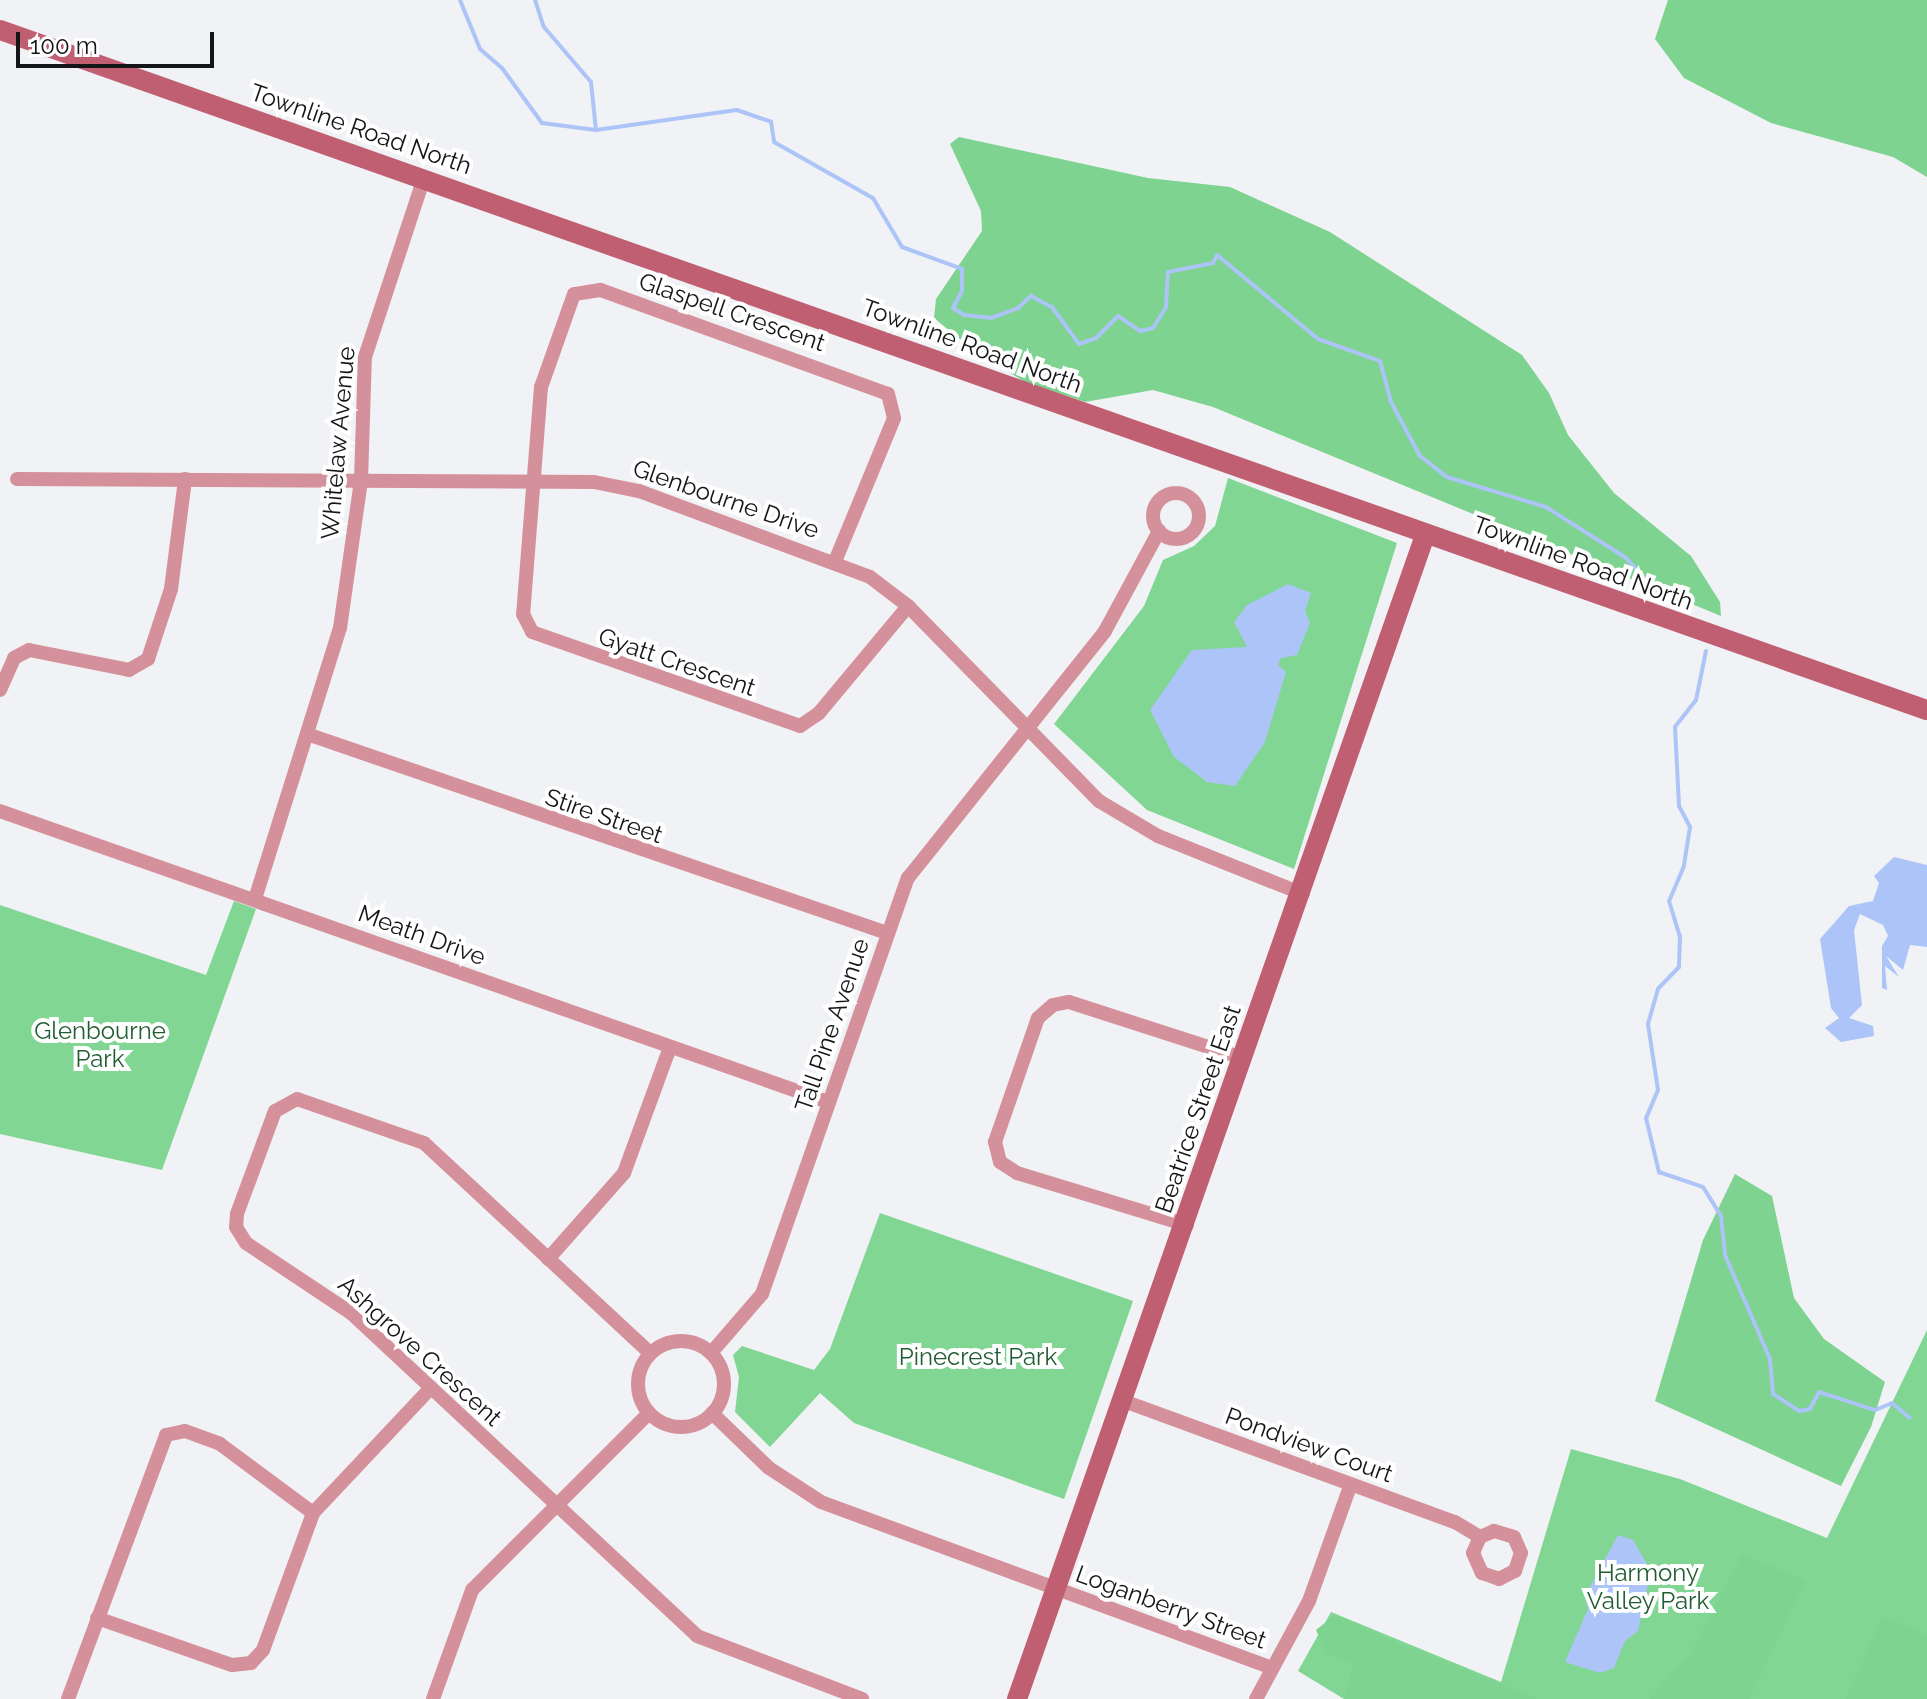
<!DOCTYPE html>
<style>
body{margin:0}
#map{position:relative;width:1927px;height:1699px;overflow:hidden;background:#f0f2f5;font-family:Raleway,sans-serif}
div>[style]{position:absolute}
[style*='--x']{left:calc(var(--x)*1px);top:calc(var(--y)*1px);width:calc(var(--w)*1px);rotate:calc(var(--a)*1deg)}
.green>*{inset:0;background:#81d693}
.forest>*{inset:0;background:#7dd38f}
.water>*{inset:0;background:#acc4f7}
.stream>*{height:4px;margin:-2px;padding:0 2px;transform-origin:2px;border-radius:2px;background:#acc4f7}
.street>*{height:14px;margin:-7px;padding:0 7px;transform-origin:7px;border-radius:7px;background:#d5919b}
.street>.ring{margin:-7px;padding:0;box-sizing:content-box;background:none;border:14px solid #d5919b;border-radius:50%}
.secondary>*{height:20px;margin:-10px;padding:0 10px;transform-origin:10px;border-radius:10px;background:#c15f72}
span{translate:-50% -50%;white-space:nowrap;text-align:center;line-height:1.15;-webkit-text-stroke:8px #fff;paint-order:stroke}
.street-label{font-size:24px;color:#141516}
.park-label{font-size:24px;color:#215d31}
.scale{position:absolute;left:16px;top:32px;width:198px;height:36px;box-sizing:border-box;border:4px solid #141516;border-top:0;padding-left:10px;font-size:24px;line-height:28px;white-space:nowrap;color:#141516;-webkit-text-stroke:6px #fff;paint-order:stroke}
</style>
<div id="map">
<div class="green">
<div style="clip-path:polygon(1228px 478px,1397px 543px,1294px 869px,1147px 810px,1054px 724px,1144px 606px,1163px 560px,1194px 546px,1215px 526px)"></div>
<div style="clip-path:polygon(234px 901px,256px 909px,162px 1170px,0 1134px,0 905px,206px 975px)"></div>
<div style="clip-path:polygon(880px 1213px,1133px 1301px,1064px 1499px,854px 1423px,820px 1393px,770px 1447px,735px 1412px,739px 1377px,733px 1355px,742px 1346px,814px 1370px,830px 1349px)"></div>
<div style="clip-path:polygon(1927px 1330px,1927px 1699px,1344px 1699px,1298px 1671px,1331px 1612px,1501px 1682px,1571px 1449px,1680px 1479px,1827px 1538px)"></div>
</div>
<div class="forest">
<div style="clip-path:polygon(1668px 0,1927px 0,1927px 177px,1893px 157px,1771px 123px,1684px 78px,1655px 39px)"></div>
<div style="clip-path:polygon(959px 137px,1148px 178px,1230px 187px,1330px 232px,1522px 355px,1549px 393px,1568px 435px,1614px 493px,1691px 556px,1720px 602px,1721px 616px,1213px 407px,1153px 390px,1085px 402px,1025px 382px,976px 352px,934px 318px,936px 299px,982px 231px,981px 211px,950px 144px)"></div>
<div style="clip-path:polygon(1735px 1174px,1772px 1196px,1794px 1298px,1824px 1339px,1885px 1382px,1871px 1427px,1841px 1486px,1655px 1401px,1703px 1240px)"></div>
<div style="clip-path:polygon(1742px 1555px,1806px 1580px,1749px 1699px,1649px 1699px,1689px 1657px)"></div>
<div style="clip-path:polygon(1335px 1615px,1388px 1639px,1537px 1699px,1344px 1699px,1353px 1665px,1326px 1652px,1316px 1630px)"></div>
<div style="clip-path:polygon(1883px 1617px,1927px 1635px,1927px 1699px,1845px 1699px)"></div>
</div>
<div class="water">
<div style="clip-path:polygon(1288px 584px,1311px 593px,1305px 611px,1310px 623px,1297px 655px,1281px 658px,1278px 665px,1286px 672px,1265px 742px,1235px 786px,1207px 782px,1174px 757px,1150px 710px,1192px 650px,1247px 647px,1234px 622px,1247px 605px)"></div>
<div style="clip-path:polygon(1894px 857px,1927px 865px,1927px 947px,1910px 945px,1903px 970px,1886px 956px,1899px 977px,1885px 966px,1887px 990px,1882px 988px,1882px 946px,1888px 936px,1883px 925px,1860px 914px,1854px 930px,1862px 1005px,1849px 1018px,1873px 1026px,1874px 1036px,1841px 1042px,1825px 1028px,1839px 1018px,1831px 1008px,1820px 939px,1849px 906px,1873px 901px,1879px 883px,1874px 876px)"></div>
<div style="clip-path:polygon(1618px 1535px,1633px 1540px,1651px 1571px,1638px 1631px,1625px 1641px,1614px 1668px,1600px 1673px,1565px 1662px,1588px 1609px,1585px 1596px)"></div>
</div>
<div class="stream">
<div style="--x:460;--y:0;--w:53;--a:67.8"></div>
<div style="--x:480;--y:49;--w:29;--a:41"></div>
<div style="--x:502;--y:68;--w:68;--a:54"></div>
<div style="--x:542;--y:123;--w:54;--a:7.4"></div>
<div style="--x:596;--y:130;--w:142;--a:-8.1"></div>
<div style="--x:737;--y:110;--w:36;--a:19"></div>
<div style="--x:771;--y:122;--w:20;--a:81"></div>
<div style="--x:774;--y:142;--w:114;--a:29.5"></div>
<div style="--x:873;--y:198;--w:57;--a:59.4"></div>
<div style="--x:902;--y:247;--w:64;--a:20.1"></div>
<div style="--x:962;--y:269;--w:22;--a:90"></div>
<div style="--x:962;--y:291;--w:19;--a:118"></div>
<div style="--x:953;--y:308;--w:13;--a:32"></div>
<div style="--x:964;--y:315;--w:27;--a:6"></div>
<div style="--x:991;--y:318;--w:29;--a:-20"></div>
<div style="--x:1018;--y:308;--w:18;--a:-43"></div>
<div style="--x:1031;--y:296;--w:24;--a:28"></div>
<div style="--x:1052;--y:307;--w:46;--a:53.9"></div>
<div style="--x:1079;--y:344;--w:18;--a:-19"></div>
<div style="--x:1096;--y:338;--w:31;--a:-45"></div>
<div style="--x:1118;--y:316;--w:27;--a:34"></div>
<div style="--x:1140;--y:331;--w:13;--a:-13"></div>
<div style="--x:1153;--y:328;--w:25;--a:-58"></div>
<div style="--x:1166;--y:307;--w:35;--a:-87"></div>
<div style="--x:1168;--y:272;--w:46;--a:-11.3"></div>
<div style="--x:1213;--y:263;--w:9;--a:-63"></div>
<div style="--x:1217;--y:255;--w:131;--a:39.7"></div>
<div style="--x:1318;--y:339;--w:66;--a:19.5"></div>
<div style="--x:1380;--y:361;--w:42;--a:75"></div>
<div style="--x:1391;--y:402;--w:61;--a:61.8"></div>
<div style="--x:1420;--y:456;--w:34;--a:38"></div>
<div style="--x:1447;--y:477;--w:103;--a:16.9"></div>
<div style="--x:1546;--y:507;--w:95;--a:32.5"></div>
<div style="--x:1626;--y:558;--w:56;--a:47.2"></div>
<div style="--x:535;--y:0;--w:28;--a:72"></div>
<div style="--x:544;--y:27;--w:72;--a:49.5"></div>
<div style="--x:591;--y:82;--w:48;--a:84.1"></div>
<div style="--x:1706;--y:651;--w:50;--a:101.5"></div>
<div style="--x:1696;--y:700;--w:34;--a:128"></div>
<div style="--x:1675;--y:727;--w:79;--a:87.1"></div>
<div style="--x:1679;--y:806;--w:24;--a:62"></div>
<div style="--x:1690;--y:827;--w:39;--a:99"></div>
<div style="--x:1684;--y:866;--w:38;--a:113"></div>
<div style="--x:1669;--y:901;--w:37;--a:73"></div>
<div style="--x:1680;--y:936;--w:31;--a:92"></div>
<div style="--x:1679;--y:967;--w:30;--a:134"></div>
<div style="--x:1658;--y:989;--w:36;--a:106"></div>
<div style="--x:1648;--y:1024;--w:67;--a:81.4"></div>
<div style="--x:1658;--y:1090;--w:30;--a:113"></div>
<div style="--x:1646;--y:1118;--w:56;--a:76.5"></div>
<div style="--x:1659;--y:1172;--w:46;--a:18.8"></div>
<div style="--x:1703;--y:1187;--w:34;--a:58"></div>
<div style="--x:1721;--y:1216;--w:39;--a:84"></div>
<div style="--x:1725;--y:1255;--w:113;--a:66.6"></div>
<div style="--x:1770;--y:1359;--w:35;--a:85"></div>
<div style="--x:1773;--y:1394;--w:31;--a:33"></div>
<div style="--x:1799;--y:1411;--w:11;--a:-10"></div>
<div style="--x:1810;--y:1409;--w:19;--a:-62"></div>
<div style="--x:1819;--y:1392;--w:59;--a:17.8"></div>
<div style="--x:1875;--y:1410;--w:18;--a:-22"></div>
<div style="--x:1892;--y:1403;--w:23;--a:40"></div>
</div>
<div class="street">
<div style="--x:17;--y:479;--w:577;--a:0.3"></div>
<div style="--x:594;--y:482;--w:46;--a:11.3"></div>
<div style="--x:639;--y:491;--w:246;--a:20.4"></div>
<div style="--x:870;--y:577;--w:48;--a:37.3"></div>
<div style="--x:908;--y:606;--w:273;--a:45.6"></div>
<div style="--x:1099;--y:801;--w:69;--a:30.7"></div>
<div style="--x:1158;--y:836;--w:156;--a:21.8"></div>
<div class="ring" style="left:1153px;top:493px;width:32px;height:32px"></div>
<div style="--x:836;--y:559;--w:152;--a:-67.6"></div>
<div style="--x:894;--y:418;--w:25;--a:-104"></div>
<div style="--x:888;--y:394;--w:306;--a:-160.1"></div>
<div style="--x:600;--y:290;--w:26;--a:171"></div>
<div style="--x:574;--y:294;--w:99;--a:109.5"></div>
<div style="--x:541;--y:387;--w:228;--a:94.5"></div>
<div style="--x:523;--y:614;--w:20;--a:63"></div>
<div style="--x:532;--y:632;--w:284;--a:19.3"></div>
<div style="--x:800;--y:726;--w:23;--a:-34"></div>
<div style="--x:819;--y:713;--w:139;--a:-50.2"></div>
<div style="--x:0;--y:690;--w:35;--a:-66"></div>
<div style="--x:14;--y:658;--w:17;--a:-28"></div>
<div style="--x:29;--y:650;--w:102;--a:11.3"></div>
<div style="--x:129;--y:670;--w:22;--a:-30"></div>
<div style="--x:148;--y:659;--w:74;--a:-71.8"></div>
<div style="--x:171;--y:589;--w:111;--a:-82.7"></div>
<div style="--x:307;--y:734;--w:613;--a:18.94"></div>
<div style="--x:0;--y:811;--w:878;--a:19.36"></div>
<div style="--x:255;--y:899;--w:284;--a:-72.6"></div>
<div style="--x:340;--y:628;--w:148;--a:-81.9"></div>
<div style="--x:361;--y:481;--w:124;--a:-88.2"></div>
<div style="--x:365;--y:357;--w:188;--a:-71.8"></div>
<div style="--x:1187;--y:1225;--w:178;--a:-163"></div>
<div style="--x:1017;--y:1173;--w:20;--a:-147"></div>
<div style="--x:1000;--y:1162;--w:21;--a:-104"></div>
<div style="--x:995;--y:1142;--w:131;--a:-70.9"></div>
<div style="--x:1038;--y:1018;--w:20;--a:-41"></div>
<div style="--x:1053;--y:1005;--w:16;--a:-11"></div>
<div style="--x:1069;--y:1002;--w:182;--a:17.9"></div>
<div style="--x:548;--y:1259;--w:115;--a:-48.5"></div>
<div style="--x:624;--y:1173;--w:134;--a:-69.9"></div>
<div class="ring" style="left:638px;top:1341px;width:72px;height:72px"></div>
<div style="--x:650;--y:1353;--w:309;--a:-137.1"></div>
<div style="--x:424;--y:1143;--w:134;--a:-160.9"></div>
<div style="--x:297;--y:1099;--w:25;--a:151"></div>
<div style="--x:275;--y:1111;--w:110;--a:110.3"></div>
<div style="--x:237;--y:1214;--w:13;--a:94"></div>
<div style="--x:236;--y:1227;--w:19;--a:58"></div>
<div style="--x:246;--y:1243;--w:126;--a:33.7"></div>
<div style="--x:351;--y:1313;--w:473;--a:43"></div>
<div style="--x:697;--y:1636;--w:177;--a:20.9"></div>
<div style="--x:711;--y:1353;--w:78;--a:-49.2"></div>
<div style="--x:762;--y:1294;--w:441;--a:-70.7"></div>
<div style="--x:908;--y:878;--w:316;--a:-51.4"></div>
<div style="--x:1105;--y:631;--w:114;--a:-61.6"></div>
<div style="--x:1121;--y:1400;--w:356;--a:20.1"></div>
<div style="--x:1455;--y:1522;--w:29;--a:31"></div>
<div style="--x:1480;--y:1537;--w:17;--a:114"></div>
<div style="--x:1473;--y:1553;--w:22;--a:66"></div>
<div style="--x:1482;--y:1573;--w:18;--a:19"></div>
<div style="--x:1499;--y:1579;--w:18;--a:-27"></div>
<div style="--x:1515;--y:1571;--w:19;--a:-72"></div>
<div style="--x:1521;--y:1553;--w:17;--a:-114"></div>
<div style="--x:1514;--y:1537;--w:21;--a:-163"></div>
<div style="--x:1494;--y:1531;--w:15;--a:157"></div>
<div style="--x:712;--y:1413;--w:79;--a:44"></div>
<div style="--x:769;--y:1468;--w:62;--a:33.2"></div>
<div style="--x:821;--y:1502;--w:478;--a:20.2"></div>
<div style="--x:97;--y:1618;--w:143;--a:19.2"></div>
<div style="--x:232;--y:1665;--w:19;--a:-6"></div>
<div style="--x:251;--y:1663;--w:18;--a:-47"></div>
<div style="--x:263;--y:1650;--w:146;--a:-69.9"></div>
<div style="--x:313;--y:1513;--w:172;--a:-46.7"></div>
<div style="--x:68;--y:1699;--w:282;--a:-69.6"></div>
<div style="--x:166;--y:1435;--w:19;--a:-12"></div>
<div style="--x:185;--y:1431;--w:37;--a:20"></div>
<div style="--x:220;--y:1444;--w:116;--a:36.6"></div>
<div style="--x:433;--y:1699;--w:116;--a:-70.3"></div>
<div style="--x:472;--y:1590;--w:250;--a:-45"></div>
<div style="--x:1256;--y:1699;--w:111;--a:-61.6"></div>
<div style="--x:1309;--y:1601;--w:124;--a:-70.3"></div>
</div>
<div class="secondary">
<div style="--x:0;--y:30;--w:2043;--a:19.44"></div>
<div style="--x:1017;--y:1699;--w:1233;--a:-70.68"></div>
</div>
<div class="street-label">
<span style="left:361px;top:129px;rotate:19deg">Townline Road North</span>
<span style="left:732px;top:312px;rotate:19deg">Glaspell Crescent</span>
<span style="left:972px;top:346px;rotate:20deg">Townline Road North</span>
<span style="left:338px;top:443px;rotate:-85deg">Whitelaw Avenue</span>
<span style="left:726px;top:499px;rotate:19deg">Glenbourne Drive</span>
<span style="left:1583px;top:563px;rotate:20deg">Townline Road North</span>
<span style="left:677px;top:662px;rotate:19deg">Gyatt Crescent</span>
<span style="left:604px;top:816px;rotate:19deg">Stire Street</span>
<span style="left:422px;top:935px;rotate:20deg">Meath Drive</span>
<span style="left:832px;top:1025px;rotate:-71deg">Tall Pine Avenue</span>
<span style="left:1198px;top:1109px;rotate:-71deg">Beatrice Street East</span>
<span style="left:420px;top:1351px;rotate:42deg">Ashgrove Crescent</span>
<span style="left:1309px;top:1445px;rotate:20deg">Pondview Court</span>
<span style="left:1171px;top:1607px;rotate:20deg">Loganberry Street</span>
</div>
<div class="park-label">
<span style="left:100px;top:1045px">Glenbourne<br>Park</span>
<span style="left:978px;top:1357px">Pinecrest Park</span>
<span style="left:1648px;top:1587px">Harmony<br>Valley Park</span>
</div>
<div class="scale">100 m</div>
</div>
